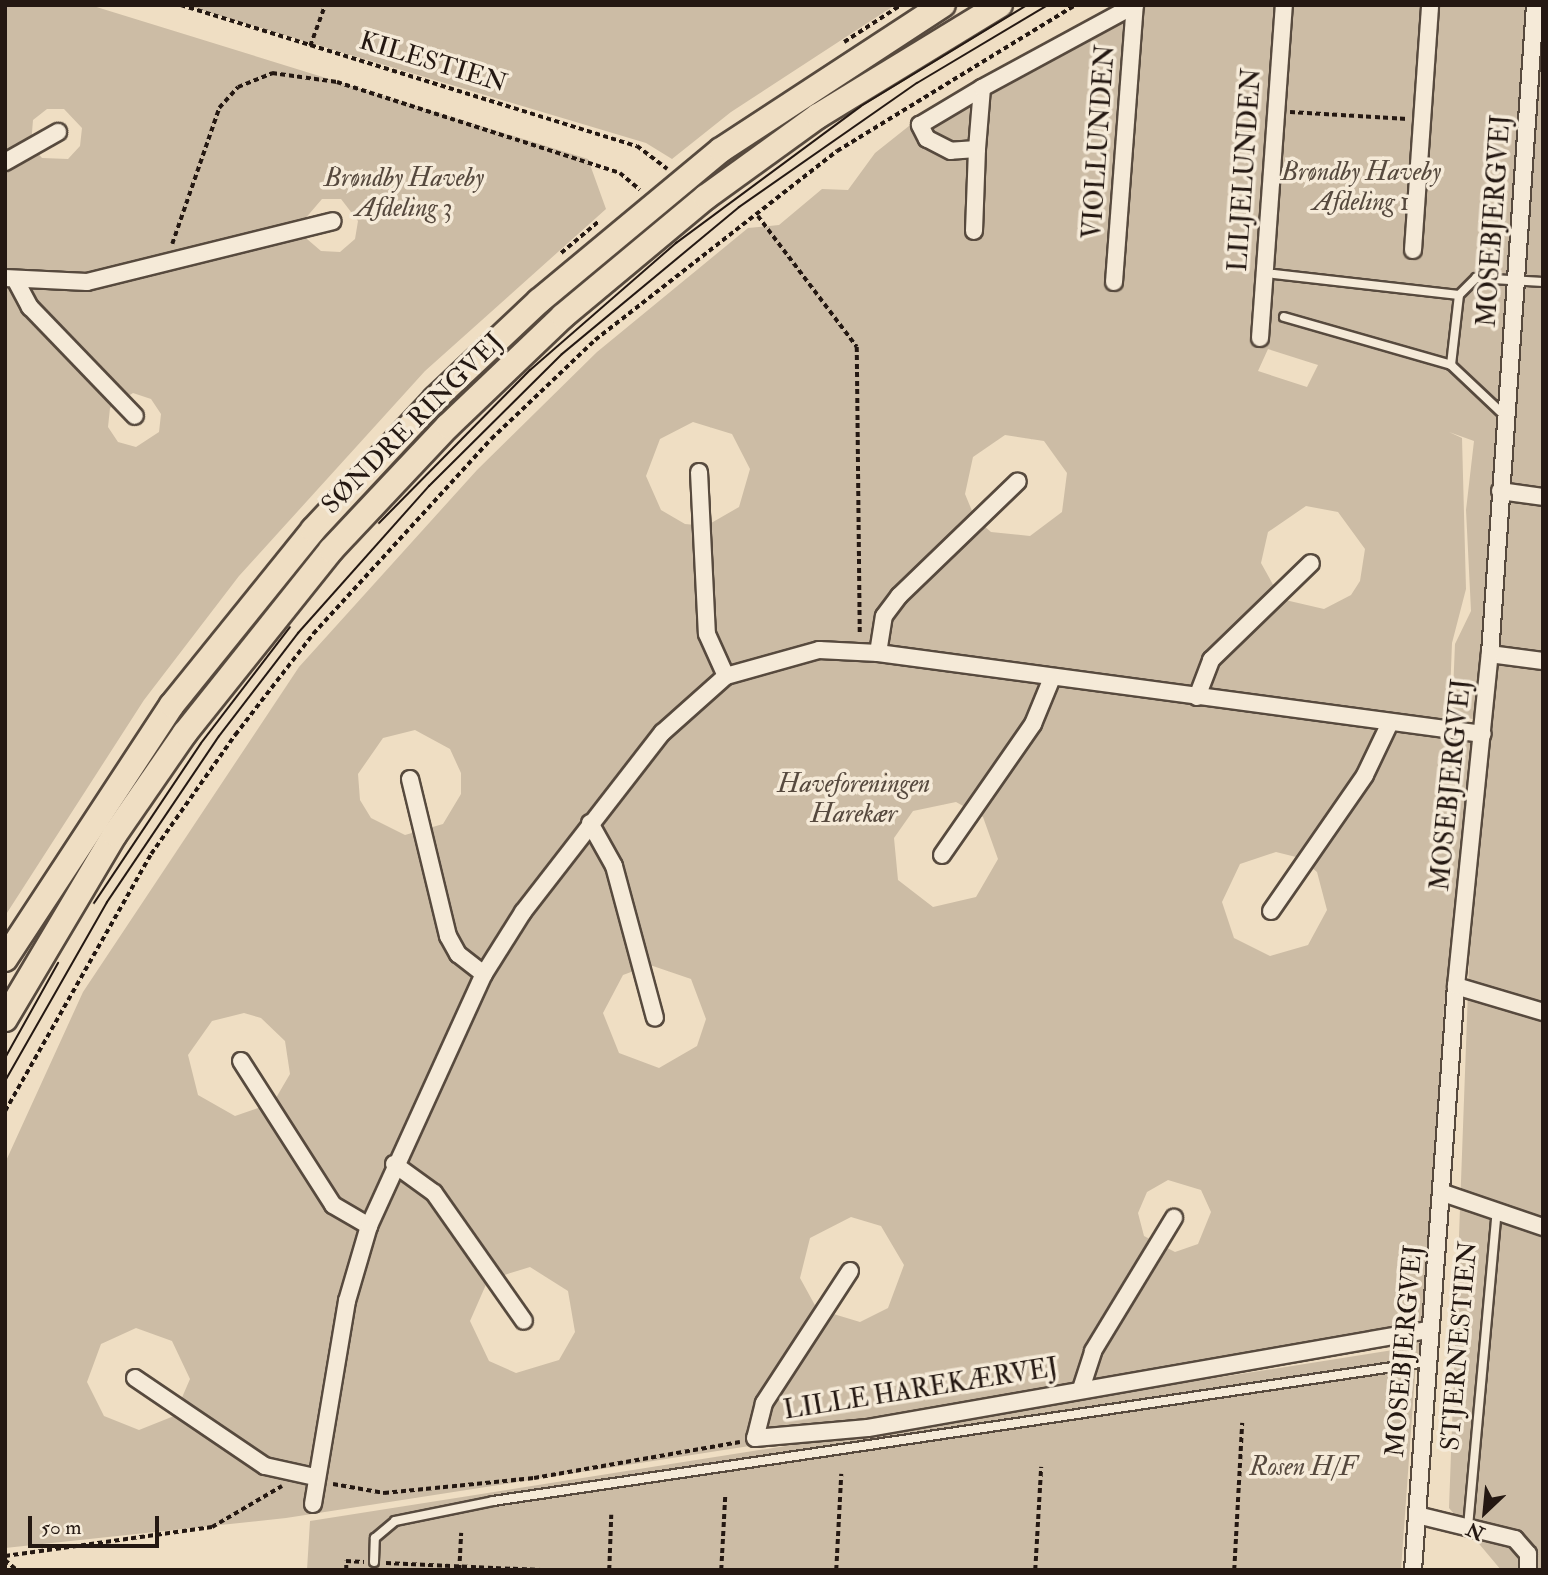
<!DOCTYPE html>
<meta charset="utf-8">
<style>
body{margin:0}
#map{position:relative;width:1548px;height:1575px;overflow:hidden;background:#efdec3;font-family:"IM FELL Double Pica",serif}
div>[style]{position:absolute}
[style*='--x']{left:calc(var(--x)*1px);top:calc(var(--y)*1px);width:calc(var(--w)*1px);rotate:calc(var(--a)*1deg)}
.green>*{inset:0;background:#ccbca5}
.path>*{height:3.5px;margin-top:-1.75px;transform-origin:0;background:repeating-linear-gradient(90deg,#241812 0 5px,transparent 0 8.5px)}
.roads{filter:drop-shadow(2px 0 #574a3e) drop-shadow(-2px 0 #574a3e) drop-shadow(0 2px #574a3e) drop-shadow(0 -2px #574a3e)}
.service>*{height:8px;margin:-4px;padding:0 4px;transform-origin:4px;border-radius:4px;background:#f5ead8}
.minor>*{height:16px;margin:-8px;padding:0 8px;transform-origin:8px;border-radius:8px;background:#f5ead8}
.primary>*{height:24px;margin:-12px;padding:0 12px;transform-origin:12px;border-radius:12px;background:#efdec3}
.tram>*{height:2px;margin:-1px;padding:0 1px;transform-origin:1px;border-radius:1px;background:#241812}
span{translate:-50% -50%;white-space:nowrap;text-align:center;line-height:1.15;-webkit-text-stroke:7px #f5ead8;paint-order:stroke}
.street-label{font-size:26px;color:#241812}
.park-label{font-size:26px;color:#56493e;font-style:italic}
.frame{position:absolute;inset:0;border:7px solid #241812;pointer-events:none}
.north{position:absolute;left:1450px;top:1477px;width:70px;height:70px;-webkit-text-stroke:5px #f5ead8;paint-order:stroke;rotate:206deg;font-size:19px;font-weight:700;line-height:28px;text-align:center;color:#241812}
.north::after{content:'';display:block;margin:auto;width:24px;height:32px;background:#241812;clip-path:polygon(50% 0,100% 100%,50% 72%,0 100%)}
.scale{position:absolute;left:28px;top:1516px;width:131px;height:32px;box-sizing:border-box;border:4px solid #241812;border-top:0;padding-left:9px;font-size:21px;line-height:24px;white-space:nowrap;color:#241812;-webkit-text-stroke:5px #f5ead8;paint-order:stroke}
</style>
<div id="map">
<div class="green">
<div style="clip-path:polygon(evenodd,5px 5px,90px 5px,588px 159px,606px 209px,425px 371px,239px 576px,144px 700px,5px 916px,5px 5px,47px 109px,64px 109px,82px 128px,80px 146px,68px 159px,42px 158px,31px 145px,33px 120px,47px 109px,5px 5px,322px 199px,341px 199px,358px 221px,355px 239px,340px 252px,321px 251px,307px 239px,304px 220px,322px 199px,5px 5px,133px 393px,151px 399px,161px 414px,159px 432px,136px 447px,118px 442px,108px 427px,110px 408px,133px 393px)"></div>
<div style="clip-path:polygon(184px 5px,895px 5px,731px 112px,672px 159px,646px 143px)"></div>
<div style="clip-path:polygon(evenodd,1122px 5px,1543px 5px,1543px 1570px,1501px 1570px,1449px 1508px,1476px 773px,1444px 1007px,1425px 1365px,1416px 1361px,1401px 1570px,307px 1570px,310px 1521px,1393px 1350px,1388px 1347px,286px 1518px,5px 1548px,5px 1163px,83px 992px,299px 667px,477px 470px,597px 352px,748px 228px,779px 225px,822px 189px,848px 190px,875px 153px,914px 122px,1122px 5px,1268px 349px,1318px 365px,1307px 387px,1258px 371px,1268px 349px,1122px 5px,693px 422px,732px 434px,750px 469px,739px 507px,706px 526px,685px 524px,661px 510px,646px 476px,660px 439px,693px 422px,1122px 5px,1449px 432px,1474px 441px,1466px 510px,1471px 611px,1455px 644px,1452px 715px,1478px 720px,1474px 746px,1460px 737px,1458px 748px,1448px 747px,1452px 643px,1466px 589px,1462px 438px,1449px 432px,1122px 5px,1005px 435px,1044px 441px,1067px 473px,1062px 512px,1030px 536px,991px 532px,975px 518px,965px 494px,973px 457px,1005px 435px,1122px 5px,1306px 506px,1338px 512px,1365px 549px,1360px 581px,1351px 595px,1324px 609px,1281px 599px,1261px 563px,1268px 532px,1306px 506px,1122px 5px,415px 730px,450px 749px,461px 773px,461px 794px,443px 824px,405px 835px,371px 818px,360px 800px,358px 774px,383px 738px,415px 730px,1122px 5px,956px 802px,983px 817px,998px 859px,976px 897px,933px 907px,898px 880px,894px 838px,913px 811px,956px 802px,1122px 5px,1276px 852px,1300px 858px,1317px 872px,1327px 910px,1308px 945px,1270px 956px,1234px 938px,1222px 902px,1240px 864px,1276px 852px,1122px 5px,650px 965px,691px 979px,706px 1019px,697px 1046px,659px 1068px,619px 1053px,603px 1013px,623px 975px,650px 965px,1122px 5px,244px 1013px,261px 1018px,285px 1041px,290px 1074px,273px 1103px,235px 1116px,198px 1095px,188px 1055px,212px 1021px,244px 1013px,1122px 5px,1168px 1180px,1201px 1190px,1211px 1212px,1198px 1244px,1175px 1252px,1144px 1236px,1138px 1213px,1147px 1192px,1168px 1180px,1122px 5px,851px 1217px,881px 1226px,904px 1265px,888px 1308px,860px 1322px,817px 1309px,800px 1278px,810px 1238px,851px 1217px,1122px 5px,530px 1267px,568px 1291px,575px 1332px,559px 1360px,516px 1373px,489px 1361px,470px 1321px,488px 1280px,530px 1267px,1122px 5px,136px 1328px,172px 1341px,190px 1379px,174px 1416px,139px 1430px,104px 1416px,87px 1382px,101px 1344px,136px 1328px)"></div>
</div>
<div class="path">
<div style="--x:181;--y:5;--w:477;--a:17.2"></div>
<div style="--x:637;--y:146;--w:38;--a:37"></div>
<div style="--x:844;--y:42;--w:68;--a:-33"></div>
<div style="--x:310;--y:46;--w:44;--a:-69.9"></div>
<div style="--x:1290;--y:112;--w:118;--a:3.4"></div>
<div style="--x:758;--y:216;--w:164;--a:52.9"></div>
<div style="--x:857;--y:347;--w:289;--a:89.4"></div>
<div style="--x:172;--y:244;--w:144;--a:-70.9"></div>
<div style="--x:219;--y:108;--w:28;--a:-48"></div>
<div style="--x:238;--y:87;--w:37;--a:-22"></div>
<div style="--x:272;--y:73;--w:66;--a:7.9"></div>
<div style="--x:337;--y:82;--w:297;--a:17.8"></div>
<div style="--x:620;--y:173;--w:26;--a:40"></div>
<div style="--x:561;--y:253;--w:48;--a:-40"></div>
<div style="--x:5;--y:1111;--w:296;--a:-60.4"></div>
<div style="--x:151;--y:854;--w:146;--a:-54.8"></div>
<div style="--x:235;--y:735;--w:128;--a:-52.3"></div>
<div style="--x:313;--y:634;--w:264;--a:-47.6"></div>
<div style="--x:491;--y:439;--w:144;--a:-43.6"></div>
<div style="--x:595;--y:340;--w:307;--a:-38"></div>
<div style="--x:837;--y:151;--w:279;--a:-31.5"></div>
<div style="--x:333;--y:1484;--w:52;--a:10"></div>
<div style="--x:384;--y:1493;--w:151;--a:-5.7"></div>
<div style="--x:534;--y:1478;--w:209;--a:-9.9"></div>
<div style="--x:5;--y:1556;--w:209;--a:-8"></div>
<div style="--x:212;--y:1527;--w:81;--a:-30.4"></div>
<div style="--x:5;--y:1560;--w:16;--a:40"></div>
<div style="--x:386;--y:1563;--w:155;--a:2.6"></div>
<div style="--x:346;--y:1570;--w:9;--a:-90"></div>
<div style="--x:346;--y:1561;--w:18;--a:3"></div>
<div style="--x:459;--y:1570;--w:37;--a:-87"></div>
<div style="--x:609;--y:1570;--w:55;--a:-87.9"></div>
<div style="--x:721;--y:1570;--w:75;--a:-86.9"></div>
<div style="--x:836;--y:1570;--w:96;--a:-87"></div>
<div style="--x:1035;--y:1570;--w:103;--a:-86.7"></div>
<div style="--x:1234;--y:1570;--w:147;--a:-86.9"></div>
</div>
<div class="roads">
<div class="service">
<div style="--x:1274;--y:274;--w:186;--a:6.5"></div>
<div style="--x:1284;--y:317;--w:174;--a:16"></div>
<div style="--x:1504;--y:415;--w:73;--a:-136.7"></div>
<div style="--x:1451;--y:365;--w:70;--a:-83.5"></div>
<div style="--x:1459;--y:295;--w:24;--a:-45"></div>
<div style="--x:1476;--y:278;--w:67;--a:3.4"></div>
<div style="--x:1468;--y:1527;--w:317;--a:-84.8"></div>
<div style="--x:374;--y:1562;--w:24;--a:-88"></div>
<div style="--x:375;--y:1538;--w:26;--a:-40"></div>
<div style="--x:395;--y:1521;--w:100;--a:-11.5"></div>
<div style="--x:493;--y:1501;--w:943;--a:-8.47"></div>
</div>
<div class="minor">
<div style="--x:982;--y:88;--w:61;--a:94.7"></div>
<div style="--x:977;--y:149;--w:26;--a:176"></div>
<div style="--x:951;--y:151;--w:27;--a:-153"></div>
<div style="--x:927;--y:139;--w:16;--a:-117"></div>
<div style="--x:920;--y:125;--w:72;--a:-30.8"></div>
<div style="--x:982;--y:88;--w:174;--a:-28.5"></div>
<div style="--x:5;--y:162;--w:61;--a:-29.5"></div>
<div style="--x:974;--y:231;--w:82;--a:-87.9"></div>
<div style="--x:1413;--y:250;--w:246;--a:-86"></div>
<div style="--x:5;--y:278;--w:82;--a:2.8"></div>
<div style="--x:87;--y:282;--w:253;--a:-13.9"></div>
<div style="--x:16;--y:281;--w:30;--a:62"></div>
<div style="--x:30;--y:307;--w:151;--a:46.1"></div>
<div style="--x:1114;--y:282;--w:278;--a:-85.7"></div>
<div style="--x:1260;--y:338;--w:334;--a:-85.9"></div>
<div style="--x:699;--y:472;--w:162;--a:87.2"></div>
<div style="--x:707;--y:634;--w:46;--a:65.7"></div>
<div style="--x:1500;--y:491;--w:43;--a:7.9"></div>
<div style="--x:878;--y:653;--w:37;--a:-81"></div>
<div style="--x:884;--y:616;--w:25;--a:-53"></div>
<div style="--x:899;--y:596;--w:165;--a:-44"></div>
<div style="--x:1490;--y:654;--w:53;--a:7.5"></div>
<div style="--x:1197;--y:697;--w:40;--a:-69"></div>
<div style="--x:1211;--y:660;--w:139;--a:-44.1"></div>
<div style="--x:410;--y:779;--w:162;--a:76.4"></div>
<div style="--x:448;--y:936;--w:21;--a:61"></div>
<div style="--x:458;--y:954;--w:33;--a:38"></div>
<div style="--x:590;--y:823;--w:49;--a:60.8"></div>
<div style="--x:614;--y:866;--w:157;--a:74.9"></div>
<div style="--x:942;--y:855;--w:160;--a:-55.2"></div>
<div style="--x:1033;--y:724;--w:50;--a:-67.6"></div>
<div style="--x:1271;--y:911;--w:165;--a:-55.3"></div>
<div style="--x:1365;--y:775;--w:55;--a:-64.4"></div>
<div style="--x:1456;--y:986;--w:91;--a:16.6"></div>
<div style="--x:241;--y:1061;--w:171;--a:57.4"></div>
<div style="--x:333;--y:1205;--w:42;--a:30.3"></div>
<div style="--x:394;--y:1164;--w:49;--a:35.9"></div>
<div style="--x:434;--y:1193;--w:156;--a:54.9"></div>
<div style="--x:1443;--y:1193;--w:106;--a:18.8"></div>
<div style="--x:850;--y:1271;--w:158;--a:123.1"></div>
<div style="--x:764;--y:1403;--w:36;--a:104"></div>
<div style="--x:755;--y:1438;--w:113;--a:-5.1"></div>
<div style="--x:868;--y:1428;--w:569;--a:-9.93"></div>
<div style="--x:135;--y:1378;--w:157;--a:34.1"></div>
<div style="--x:265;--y:1466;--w:51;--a:12.4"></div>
<div style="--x:1081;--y:1389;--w:40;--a:-72"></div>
<div style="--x:1093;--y:1351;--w:156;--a:-58.7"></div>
<div style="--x:313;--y:1504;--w:206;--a:-80.5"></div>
<div style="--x:347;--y:1301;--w:78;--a:-73.7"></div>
<div style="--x:369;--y:1226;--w:277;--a:-65.5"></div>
<div style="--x:484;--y:974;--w:73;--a:-57.8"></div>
<div style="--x:523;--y:912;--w:227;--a:-52.2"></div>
<div style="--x:662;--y:733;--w:86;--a:-41.7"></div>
<div style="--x:726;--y:676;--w:97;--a:-15.6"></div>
<div style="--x:819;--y:650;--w:59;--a:2.9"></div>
<div style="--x:878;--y:653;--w:610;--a:7.63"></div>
<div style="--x:1417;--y:1515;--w:101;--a:13.8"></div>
<div style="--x:1515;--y:1539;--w:20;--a:49"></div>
<div style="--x:1528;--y:1554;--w:16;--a:90"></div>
<div style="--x:1413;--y:1570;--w:586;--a:-85.79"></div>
<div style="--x:1456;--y:986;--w:334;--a:-84.2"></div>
<div style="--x:1490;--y:654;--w:651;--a:-86.03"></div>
</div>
<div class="primary">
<div style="--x:5;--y:959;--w:304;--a:-56.7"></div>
<div style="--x:172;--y:705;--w:225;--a:-51.1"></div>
<div style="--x:313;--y:530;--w:179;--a:-47"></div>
<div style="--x:435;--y:399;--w:143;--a:-43.3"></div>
<div style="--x:539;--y:301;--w:236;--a:-39.7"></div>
<div style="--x:721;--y:150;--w:265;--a:-33.2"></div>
<div style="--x:5;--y:1019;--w:215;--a:-59.3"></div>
<div style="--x:115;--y:834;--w:123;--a:-55.3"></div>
<div style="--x:185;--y:733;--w:234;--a:-51.4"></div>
<div style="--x:331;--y:550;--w:170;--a:-46.7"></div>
<div style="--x:448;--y:426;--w:159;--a:-43.7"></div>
<div style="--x:563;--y:316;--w:186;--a:-39.8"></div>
<div style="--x:706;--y:197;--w:138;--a:-35.9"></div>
<div style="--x:818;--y:116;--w:213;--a:-31.4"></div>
</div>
</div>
<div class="tram">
<div style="--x:379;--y:523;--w:215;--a:-45.4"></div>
<div style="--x:530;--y:370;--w:194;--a:-41"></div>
<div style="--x:676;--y:243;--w:230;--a:-36.5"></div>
<div style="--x:861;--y:106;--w:194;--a:-31.3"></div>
<div style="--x:94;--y:903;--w:192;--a:-56.2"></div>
<div style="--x:201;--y:743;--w:146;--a:-52.5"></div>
<div style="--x:5;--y:1058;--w:109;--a:-60.8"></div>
<div style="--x:5;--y:1081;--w:206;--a:-60.3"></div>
<div style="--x:107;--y:902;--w:200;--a:-56"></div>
<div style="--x:219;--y:736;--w:130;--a:-52.5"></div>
<div style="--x:298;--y:633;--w:197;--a:-48.3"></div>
<div style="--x:429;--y:486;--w:187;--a:-44.8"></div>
<div style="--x:562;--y:354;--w:230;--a:-39.7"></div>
<div style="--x:739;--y:207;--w:217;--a:-34.9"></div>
<div style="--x:917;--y:83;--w:152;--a:-30.8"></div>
</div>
<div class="street-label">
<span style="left:433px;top:63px;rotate:17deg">KILESTIEN</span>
<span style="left:1100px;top:142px;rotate:-86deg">VIOLLUNDEN</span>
<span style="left:1246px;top:170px;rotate:-86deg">LILJELUNDEN</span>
<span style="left:1495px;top:221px;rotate:-86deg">MOSEBJERGVEJ</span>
<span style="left:413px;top:424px;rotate:-45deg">SØNDRE RINGVEJ</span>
<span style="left:1452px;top:785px;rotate:-84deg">MOSEBJERGVEJ</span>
<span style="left:1460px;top:1346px;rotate:-85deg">STJERNESTIEN</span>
<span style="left:1405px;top:1351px;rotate:-85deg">MOSEBJERGVEJ</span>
<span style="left:921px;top:1390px;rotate:-9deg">LILLE HAREKÆRVEJ</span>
</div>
<div class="park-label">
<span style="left:1361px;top:188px">Brøndby Haveby<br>Afdeling 1</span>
<span style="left:404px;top:194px">Brøndby Haveby<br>Afdeling 3</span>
<span style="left:854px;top:800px">Haveforeningen<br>Harekær</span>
<span style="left:1303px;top:1468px">Rosen H/F</span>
</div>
<div class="frame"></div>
<div class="north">N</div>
<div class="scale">50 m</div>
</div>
